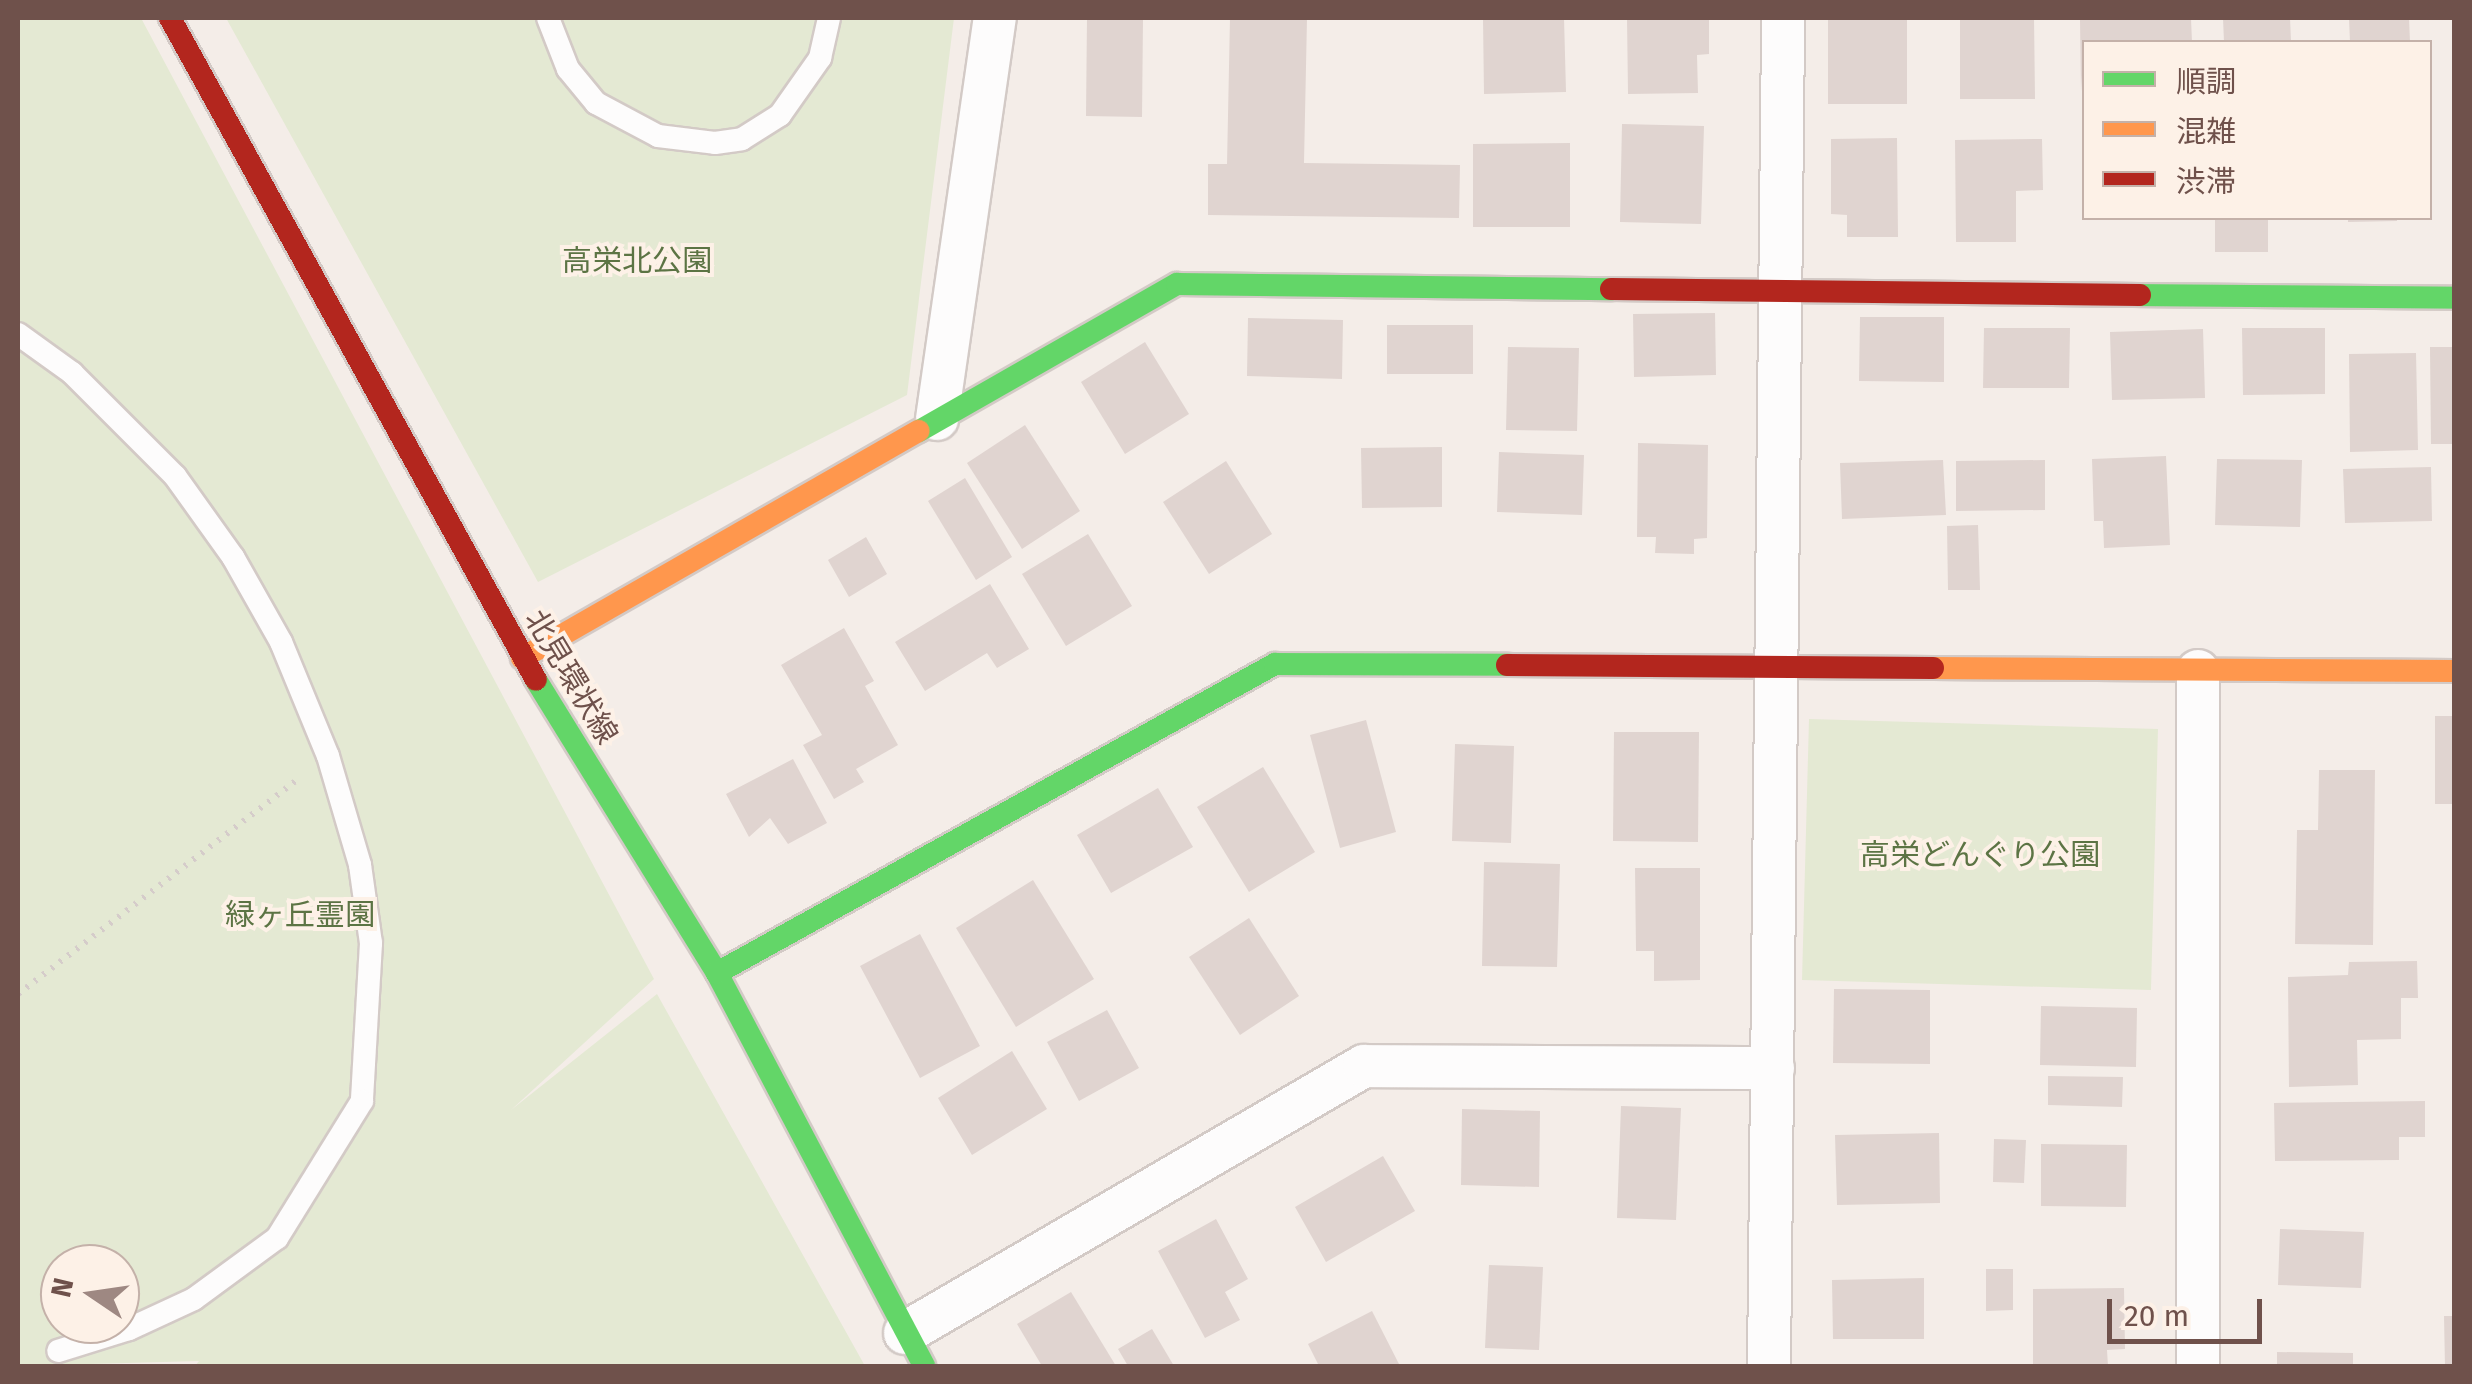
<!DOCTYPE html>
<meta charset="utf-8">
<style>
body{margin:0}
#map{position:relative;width:2472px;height:1384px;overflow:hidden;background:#f4ede8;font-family:"Fira Sans","Noto Sans JP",sans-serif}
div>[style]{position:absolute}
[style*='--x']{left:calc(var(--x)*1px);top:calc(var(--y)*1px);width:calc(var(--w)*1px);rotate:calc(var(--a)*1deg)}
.green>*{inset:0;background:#e4e9d3}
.building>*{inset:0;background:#e0d4d0}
.path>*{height:6px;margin-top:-3px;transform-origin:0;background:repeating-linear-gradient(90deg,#d5ccca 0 2.5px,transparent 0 10.5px)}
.roads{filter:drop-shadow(2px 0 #d3cac6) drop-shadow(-2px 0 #d3cac6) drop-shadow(0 2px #d3cac6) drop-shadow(0 -2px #d3cac6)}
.lane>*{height:22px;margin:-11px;padding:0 11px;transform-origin:11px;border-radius:11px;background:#fdfcfc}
.street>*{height:42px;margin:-21px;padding:0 21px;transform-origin:21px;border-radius:21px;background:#fdfcfc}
.fast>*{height:22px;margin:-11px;padding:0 11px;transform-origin:11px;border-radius:11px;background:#63d668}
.slow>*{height:22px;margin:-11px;padding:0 11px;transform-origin:11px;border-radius:11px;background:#ff974d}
.jam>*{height:22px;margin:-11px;padding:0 11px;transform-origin:11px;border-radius:11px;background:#b3261e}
span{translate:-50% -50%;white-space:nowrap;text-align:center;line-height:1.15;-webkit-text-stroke:8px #fdf1e7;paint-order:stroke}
.park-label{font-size:30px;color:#5c7444}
.street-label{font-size:30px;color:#6f514b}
.frame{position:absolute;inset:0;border:20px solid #6f514b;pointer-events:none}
.legend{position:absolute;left:2082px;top:40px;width:350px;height:180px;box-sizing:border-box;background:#fdf1e7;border:2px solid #c4b1a9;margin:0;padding:12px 18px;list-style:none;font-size:30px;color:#6f514b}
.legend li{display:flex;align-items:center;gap:20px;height:50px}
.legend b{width:50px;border:2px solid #c4b1a9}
.north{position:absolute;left:40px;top:1244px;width:100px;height:100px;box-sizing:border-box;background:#fdf1e7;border:2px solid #c4b1a9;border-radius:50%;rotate:283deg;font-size:28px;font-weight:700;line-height:40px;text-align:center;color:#6f514b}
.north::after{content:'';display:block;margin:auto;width:35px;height:45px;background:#9e8882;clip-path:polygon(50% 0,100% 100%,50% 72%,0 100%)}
.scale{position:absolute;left:2107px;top:1299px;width:155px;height:45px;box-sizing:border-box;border:5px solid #6f514b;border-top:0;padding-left:12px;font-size:30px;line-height:35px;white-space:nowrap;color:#6f514b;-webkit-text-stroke:8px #fdf1e7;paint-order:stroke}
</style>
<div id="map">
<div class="green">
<div style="clip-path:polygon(evenodd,18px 18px,141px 18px,654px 979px,511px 1110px,657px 994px,865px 1366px,195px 1366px,199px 1361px,18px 1366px,18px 18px,60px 1264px,120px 1264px,120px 1324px,60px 1324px,60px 1264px)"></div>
<div style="clip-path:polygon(226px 18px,954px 18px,907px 395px,538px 582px)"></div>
<div style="clip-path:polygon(1809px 719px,2158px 729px,2151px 990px,1802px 980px)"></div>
</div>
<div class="building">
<div style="clip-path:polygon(1087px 18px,1143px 18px,1142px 117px,1086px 116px)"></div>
<div style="clip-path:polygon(1230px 18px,1307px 19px,1304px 163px,1460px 165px,1459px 218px,1208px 215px,1208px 164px,1227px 164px)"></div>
<div style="clip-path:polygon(1483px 18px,1564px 18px,1566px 92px,1484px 94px)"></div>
<div style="clip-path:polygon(1627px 18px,1709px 18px,1709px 54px,1697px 55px,1698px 93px,1628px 94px)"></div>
<div style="clip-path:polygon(1828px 18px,1907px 18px,1907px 104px,1828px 104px)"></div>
<div style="clip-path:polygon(1960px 18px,2034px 18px,2035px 99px,1960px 99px)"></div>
<div style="clip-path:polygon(2191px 18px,2192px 42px,2084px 42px,2081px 92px,2080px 20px)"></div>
<div style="clip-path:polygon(2223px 18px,2290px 18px,2291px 42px,2224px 42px)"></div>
<div style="clip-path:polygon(2349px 18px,2409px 18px,2410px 42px,2350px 42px)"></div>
<div style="clip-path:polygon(1622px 124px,1704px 126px,1701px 224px,1620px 222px)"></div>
<div style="clip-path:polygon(1897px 138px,1898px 237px,1847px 237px,1847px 215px,1831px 214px,1831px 139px)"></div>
<div style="clip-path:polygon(2042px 139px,2043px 190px,2016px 191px,2016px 242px,1956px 242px,1955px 140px)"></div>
<div style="clip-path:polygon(1570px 143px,1570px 227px,1473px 227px,1473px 144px)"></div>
<div style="clip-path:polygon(2215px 218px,2268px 218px,2268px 252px,2215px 252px)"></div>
<div style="clip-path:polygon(2348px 218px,2397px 218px,2397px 221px,2348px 222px)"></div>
<div style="clip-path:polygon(1715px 313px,1716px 375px,1634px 377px,1633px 314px)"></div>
<div style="clip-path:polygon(1860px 317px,1944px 317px,1944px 382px,1859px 381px)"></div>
<div style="clip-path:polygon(1248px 318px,1343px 320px,1342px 379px,1247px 376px)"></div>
<div style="clip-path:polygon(1387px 325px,1473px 325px,1473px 374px,1387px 374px)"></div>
<div style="clip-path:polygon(1984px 328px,2070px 328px,2069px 388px,1983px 388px)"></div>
<div style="clip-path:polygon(2242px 328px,2325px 328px,2325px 394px,2243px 395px)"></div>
<div style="clip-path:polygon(2203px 329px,2205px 398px,2112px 400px,2110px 332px)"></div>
<div style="clip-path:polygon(1145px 342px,1189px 414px,1125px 454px,1081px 382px)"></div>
<div style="clip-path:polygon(1508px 347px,1579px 348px,1577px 431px,1506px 430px)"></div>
<div style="clip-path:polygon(2430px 347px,2454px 347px,2454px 444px,2431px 444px)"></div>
<div style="clip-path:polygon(2416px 353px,2418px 450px,2350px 452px,2349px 354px)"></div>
<div style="clip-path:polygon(1025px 425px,1080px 511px,1022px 549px,967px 463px)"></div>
<div style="clip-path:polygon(1638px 443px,1708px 445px,1707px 538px,1694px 539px,1694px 554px,1655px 553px,1656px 537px,1637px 537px)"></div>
<div style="clip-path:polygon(1442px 447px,1442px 507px,1362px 508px,1361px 448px)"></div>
<div style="clip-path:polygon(1499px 452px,1584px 455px,1582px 515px,1497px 512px)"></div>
<div style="clip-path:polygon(2166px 456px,2170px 545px,2104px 548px,2103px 521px,2094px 521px,2092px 459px)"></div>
<div style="clip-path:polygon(2217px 459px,2302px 460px,2300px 527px,2215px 525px)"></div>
<div style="clip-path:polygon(1943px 460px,1946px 515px,1842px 519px,1840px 463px)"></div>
<div style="clip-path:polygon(2045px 460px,2045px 510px,1956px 511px,1956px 461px)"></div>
<div style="clip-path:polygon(1226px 461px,1272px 534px,1209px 574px,1163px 502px)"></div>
<div style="clip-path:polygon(2431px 467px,2432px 521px,2345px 523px,2343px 469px)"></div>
<div style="clip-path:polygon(965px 478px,1012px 557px,976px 580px,928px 501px)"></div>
<div style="clip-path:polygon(1978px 525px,1980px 590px,1948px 590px,1947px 526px)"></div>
<div style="clip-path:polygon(1088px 534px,1132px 606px,1066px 646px,1022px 574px)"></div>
<div style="clip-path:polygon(866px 537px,887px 574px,849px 597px,828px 560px)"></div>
<div style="clip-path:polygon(990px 584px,1029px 649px,997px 668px,987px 653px,925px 691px,895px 642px)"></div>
<div style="clip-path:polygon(844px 628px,874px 681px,865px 686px,898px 745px,856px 769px,864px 782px,834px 799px,803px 745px,822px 735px,781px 665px)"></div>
<div style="clip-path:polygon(2435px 716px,2454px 716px,2454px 804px,2435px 804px)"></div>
<div style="clip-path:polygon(1366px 720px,1396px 832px,1340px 848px,1310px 735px)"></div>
<div style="clip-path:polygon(1614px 732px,1699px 732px,1698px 842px,1613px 841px)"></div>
<div style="clip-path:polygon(1455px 744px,1514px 746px,1511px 843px,1452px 841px)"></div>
<div style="clip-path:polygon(793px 759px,827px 823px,788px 844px,770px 818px,749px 837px,726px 794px)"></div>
<div style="clip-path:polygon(1263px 767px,1315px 852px,1249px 892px,1197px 807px)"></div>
<div style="clip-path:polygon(2319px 770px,2375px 770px,2373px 945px,2295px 944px,2297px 830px,2318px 830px)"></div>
<div style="clip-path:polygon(1158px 788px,1193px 847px,1111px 893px,1077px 835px)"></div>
<div style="clip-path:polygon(1484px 862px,1560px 864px,1557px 967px,1482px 966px)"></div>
<div style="clip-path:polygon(1635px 868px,1700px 868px,1700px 980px,1654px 981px,1654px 951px,1636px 951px)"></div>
<div style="clip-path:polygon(1033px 880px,1094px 979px,1016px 1027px,956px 928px)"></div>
<div style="clip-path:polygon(1249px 918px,1299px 996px,1240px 1035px,1189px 957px)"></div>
<div style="clip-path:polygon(920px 934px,980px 1046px,920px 1078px,860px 966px)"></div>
<div style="clip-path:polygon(2417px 961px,2418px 998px,2401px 998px,2401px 1039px,2357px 1040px,2358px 1085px,2289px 1087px,2288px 977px,2348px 975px,2349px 962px)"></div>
<div style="clip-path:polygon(1834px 989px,1930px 990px,1930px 1064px,1833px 1063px)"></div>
<div style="clip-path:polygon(2041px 1006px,2137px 1008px,2136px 1067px,2040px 1065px)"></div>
<div style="clip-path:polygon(1107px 1010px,1139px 1068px,1079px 1101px,1047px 1042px)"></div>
<div style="clip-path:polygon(1012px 1051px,1047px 1109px,972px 1155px,938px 1098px)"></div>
<div style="clip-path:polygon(2048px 1076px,2123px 1077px,2122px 1107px,2048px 1105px)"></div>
<div style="clip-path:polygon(2425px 1101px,2425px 1137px,2399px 1137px,2399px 1160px,2275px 1161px,2274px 1103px)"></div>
<div style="clip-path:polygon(1621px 1106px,1681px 1108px,1676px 1220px,1617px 1218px)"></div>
<div style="clip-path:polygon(1462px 1109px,1540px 1111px,1539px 1187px,1461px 1185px)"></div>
<div style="clip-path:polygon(1939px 1133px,1940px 1203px,1837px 1205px,1835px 1135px)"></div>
<div style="clip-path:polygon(1994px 1139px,2026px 1140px,2024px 1183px,1993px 1182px)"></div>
<div style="clip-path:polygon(2041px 1144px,2127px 1145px,2126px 1207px,2041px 1206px)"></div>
<div style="clip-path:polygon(1383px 1156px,1415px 1211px,1326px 1262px,1295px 1207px)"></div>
<div style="clip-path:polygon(1216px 1219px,1248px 1279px,1225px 1292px,1240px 1320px,1205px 1338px,1158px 1251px)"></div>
<div style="clip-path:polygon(2280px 1229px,2364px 1232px,2361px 1288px,2278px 1285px)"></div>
<div style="clip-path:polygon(1489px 1265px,1543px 1267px,1539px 1350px,1485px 1348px)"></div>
<div style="clip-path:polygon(1986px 1269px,2013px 1269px,2013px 1310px,1986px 1311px)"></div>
<div style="clip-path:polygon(1924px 1278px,1924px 1339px,1833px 1339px,1832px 1280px)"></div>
<div style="clip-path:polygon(2124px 1288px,2125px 1349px,2107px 1350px,2108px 1366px,2033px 1366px,2033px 1289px)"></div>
<div style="clip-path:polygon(1071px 1292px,1116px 1366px,1042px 1366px,1017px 1324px)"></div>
<div style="clip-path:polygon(1372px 1311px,1400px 1366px,1319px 1366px,1308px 1344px)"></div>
<div style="clip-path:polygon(2444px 1316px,2454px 1316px,2454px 1366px,2445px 1366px)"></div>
<div style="clip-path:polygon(1152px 1329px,1174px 1366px,1128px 1366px,1118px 1349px)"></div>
<div style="clip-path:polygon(2277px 1352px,2353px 1353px,2353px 1366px,2277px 1366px)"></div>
</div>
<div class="path">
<div style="--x:18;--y:994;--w:354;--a:-37.5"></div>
</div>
<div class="roads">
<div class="lane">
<div style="--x:548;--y:18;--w:55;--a:68.6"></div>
<div style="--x:568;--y:69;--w:44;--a:50.5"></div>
<div style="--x:596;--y:103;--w:70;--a:28"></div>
<div style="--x:658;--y:136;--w:57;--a:7"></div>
<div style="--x:715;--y:143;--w:27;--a:-8"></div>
<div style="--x:742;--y:139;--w:45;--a:-32.3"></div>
<div style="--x:780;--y:115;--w:70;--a:-54.9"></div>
<div style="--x:820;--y:58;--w:41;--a:-77.3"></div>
<div style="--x:18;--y:334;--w:67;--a:35.8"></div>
<div style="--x:72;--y:373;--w:146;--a:45"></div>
<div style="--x:175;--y:476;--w:100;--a:54.4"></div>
<div style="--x:233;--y:557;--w:98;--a:60.5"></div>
<div style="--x:281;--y:642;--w:123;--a:67.6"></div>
<div style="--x:328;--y:756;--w:114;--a:73.6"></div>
<div style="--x:360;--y:865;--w:79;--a:82"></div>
<div style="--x:371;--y:943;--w:158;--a:93.3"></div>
<div style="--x:362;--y:1101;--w:161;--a:121.8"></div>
<div style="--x:277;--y:1238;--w:103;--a:143.7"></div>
<div style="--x:194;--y:1299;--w:72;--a:155.2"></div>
<div style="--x:129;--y:1329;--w:74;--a:162.8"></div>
</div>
<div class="street">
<div style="--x:937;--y:419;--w:405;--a:-81.8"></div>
<div style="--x:905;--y:1333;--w:531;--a:-30.19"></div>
<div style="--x:1364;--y:1066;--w:409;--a:0.3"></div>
<div style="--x:1769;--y:1366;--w:1348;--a:-89.4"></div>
<div style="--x:2198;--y:1366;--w:695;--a:-90"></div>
</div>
<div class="fast">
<div style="--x:2140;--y:295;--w:314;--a:0.5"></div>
<div style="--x:919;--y:431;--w:297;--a:-29.7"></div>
<div style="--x:1177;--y:284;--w:434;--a:0.7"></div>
<div style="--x:536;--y:680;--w:344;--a:58.3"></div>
<div style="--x:717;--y:973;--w:444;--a:62.2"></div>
<div style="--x:717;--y:973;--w:638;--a:-28.98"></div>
<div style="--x:1275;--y:664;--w:232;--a:0.2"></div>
</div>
<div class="slow">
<div style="--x:522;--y:658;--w:457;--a:-29.8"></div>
<div style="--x:1933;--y:668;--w:521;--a:0.33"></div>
</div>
<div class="jam">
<div style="--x:170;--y:18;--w:756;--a:61.06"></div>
<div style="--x:1611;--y:289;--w:529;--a:0.65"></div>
<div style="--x:1507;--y:665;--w:426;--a:0.4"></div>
</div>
</div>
<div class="park-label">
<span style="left:637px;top:261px">高栄北公園</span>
<span style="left:1980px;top:855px">高栄どんぐり公園</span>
<span style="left:300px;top:915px">緑ヶ丘霊園</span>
</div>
<div class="street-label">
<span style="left:571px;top:677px;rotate:59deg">北見環状線</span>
</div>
<div class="frame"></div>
<ul class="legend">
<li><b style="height:12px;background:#63d668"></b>順調</li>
<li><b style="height:12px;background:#ff974d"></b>混雑</li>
<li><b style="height:12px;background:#b3261e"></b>渋滞</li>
</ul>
<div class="north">N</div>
<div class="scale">20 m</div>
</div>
